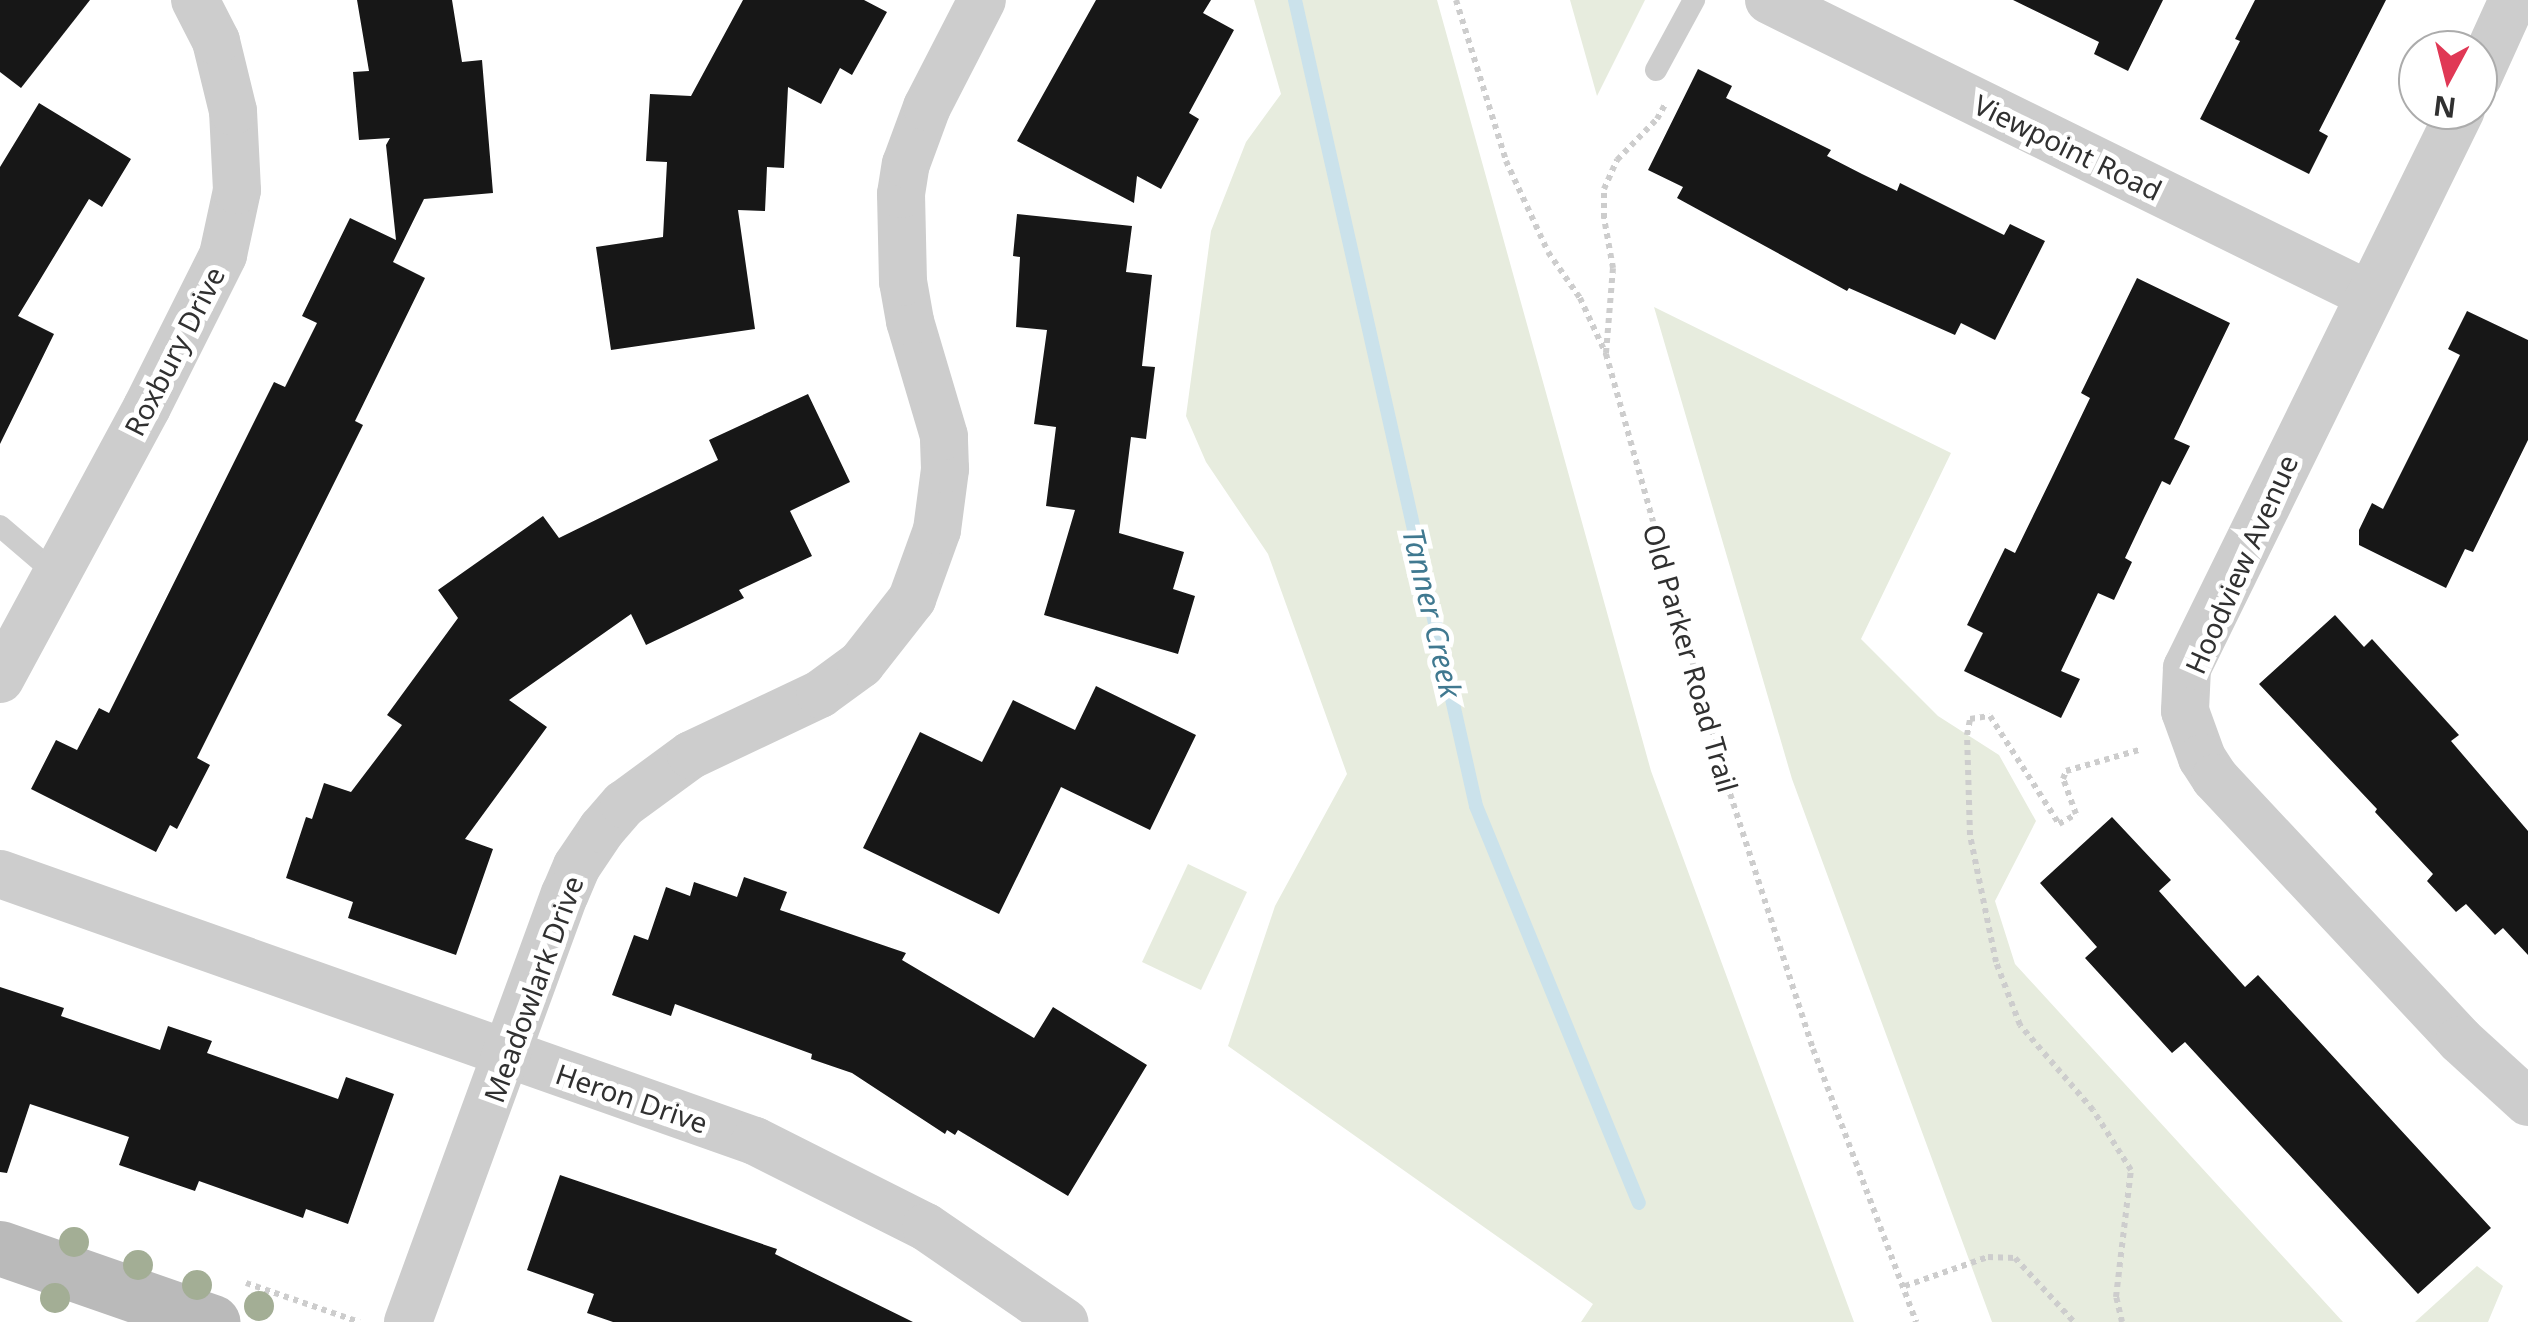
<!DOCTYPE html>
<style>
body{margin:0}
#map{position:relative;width:2528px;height:1322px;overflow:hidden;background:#fff;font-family:"Noto Sans",sans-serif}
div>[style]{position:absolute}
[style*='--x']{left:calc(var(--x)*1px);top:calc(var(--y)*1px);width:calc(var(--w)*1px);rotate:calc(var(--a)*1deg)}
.green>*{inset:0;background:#e7ecde}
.stream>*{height:14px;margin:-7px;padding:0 7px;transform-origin:7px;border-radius:7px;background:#cbe2eb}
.building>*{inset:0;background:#171717}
.path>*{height:6px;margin-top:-3px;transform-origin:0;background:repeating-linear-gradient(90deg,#cdcdcd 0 5px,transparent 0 10px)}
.lane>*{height:22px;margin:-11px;padding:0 11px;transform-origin:11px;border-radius:11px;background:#cdcdcd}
.street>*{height:48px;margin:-24px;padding:0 24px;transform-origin:24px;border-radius:24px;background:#cdcdcd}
.secondary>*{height:55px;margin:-27.5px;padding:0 27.5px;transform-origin:27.5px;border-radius:27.5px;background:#bababa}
.trees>*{width:30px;height:30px;margin:-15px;border-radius:50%;background:#a3ae95}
span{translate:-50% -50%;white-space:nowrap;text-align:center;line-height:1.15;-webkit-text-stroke:10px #fff;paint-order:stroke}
.street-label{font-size:28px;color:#303030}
.water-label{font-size:30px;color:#407990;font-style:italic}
.north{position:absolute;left:2398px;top:30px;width:100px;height:100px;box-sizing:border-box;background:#fff;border:2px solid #acacac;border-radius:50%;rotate:187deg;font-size:28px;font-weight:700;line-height:40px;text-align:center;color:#303030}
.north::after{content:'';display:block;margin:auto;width:35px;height:45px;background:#e03855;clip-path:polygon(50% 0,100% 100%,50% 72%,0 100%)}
</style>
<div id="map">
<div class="green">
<div style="clip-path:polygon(1254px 0,1437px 0,1651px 771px,1854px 1322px,1581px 1322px,1593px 1304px,1228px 1046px,1275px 906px,1347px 774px,1268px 554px,1206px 462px,1186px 416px,1211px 231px,1246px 142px,1281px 94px)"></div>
<div style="clip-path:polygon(1570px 0,1645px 0,1597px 96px)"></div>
<div style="clip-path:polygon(1654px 307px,1951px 453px,1861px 639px,1938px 716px,1999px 755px,2036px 821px,1995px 901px,2015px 964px,2343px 1322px,1992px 1322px,1792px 779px)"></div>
<div style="clip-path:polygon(1188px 864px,1247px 892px,1201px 990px,1142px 962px)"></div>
<div style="clip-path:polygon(2477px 1266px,2503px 1286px,2488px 1322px,2415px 1322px)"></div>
</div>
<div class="stream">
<div style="--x:1295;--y:0;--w:826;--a:77.34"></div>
<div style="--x:1476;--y:806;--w:429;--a:67.7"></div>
</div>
<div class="building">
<div style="clip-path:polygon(0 0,90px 0,21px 88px,0 72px)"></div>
<div style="clip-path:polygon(357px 0,452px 0,462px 62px,482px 60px,493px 193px,424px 199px,393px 262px,425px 278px,355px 421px,363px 425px,197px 758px,210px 765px,177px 829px,170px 825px,156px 852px,31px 789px,56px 740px,77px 750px,99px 708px,109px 713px,274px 382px,285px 387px,317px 323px,302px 316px,350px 218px,396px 240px,386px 145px,390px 138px,359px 140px,353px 72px,369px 71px)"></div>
<div style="clip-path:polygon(743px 0,864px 0,887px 12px,852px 75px,840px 68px,821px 104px,788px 87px,784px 168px,767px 167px,765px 211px,738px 210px,755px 329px,611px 350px,596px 247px,663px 237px,667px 162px,646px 161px,650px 94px,691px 96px)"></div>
<div style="clip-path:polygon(1096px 0,1211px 0,1203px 13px,1234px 30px,1189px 113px,1199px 119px,1161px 189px,1137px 176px,1134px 203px,1017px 141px)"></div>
<div style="clip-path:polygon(2013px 0,2163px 0,2128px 71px,2094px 54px,2099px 42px)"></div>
<div style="clip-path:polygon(2255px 0,2386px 0,2319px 131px,2328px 136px,2309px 174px,2200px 119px,2240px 41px,2235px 39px)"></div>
<div style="clip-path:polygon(1698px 69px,1732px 86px,1726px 98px,1831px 150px,1827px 156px,1862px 174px,1897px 191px,1900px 183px,2004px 235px,2010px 224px,2045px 241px,1995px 340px,1961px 323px,1955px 335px,1849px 288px,1847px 291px,1677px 198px,1683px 187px,1648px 170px)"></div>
<div style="clip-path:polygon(39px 103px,131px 159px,102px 207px,89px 199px,18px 316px,54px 334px,0 444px,0 167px)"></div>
<div style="clip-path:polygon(1017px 214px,1132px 226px,1126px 272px,1152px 275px,1142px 366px,1155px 367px,1146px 439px,1131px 437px,1119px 533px,1184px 552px,1173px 589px,1195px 596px,1178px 654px,1044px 615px,1075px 510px,1046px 506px,1056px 427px,1034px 424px,1047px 330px,1016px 327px,1020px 257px,1013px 256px)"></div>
<div style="clip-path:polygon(2137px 278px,2230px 323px,2174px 439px,2190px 446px,2170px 485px,2162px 481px,2143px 520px,2125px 558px,2132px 562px,2114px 600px,2098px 593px,2061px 671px,2080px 679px,2061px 718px,1964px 671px,1983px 633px,1967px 625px,2005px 548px,2015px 553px,2053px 475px,2090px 398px,2081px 393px)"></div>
<div style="clip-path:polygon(2467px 311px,2528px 340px,2528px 440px,2473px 552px,2465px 549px,2446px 588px,2359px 545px,2359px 530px,2372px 503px,2383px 509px,2460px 355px,2448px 349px)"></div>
<div style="clip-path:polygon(808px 394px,850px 482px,790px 511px,812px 556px,739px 590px,744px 598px,646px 645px,631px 614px,509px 700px,547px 727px,465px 839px,493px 849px,456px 955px,348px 918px,353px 902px,286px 878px,306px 817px,312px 819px,324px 783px,351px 792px,402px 725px,387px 715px,458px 618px,438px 590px,543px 516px,559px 538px,718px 460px,709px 440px)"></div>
<div style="clip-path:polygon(2335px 615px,2364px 647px,2372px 639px,2459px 735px,2451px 741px,2528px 831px,2528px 955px,2503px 928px,2495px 935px,2466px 904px,2456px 912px,2427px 881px,2433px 874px,2375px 812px,2377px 809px,2259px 684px)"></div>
<div style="clip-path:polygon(1096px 686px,1196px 735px,1150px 830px,1061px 787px,999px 914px,863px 848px,920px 732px,982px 762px,1013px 700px,1075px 730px)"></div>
<div style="clip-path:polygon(2112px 817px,2171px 880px,2159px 891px,2245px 987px,2258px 975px,2491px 1228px,2418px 1294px,2185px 1042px,2172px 1053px,2085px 958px,2097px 947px,2040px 883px)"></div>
<div style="clip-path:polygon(744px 877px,787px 892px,780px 910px,906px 953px,902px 960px,1034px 1038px,1053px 1007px,1147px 1065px,1068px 1196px,958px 1130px,955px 1135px,947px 1130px,945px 1134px,852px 1073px,811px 1059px,812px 1054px,675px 1004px,671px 1016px,612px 995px,634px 935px,648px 940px,666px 887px,690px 896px,694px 882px,737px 897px)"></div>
<div style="clip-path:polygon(0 987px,64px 1008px,61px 1016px,160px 1050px,168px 1026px,212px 1041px,207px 1053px,338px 1099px,346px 1077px,394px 1094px,348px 1224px,306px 1209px,303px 1218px,199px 1181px,195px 1191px,119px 1165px,129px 1137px,30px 1104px,7px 1173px,0 1172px)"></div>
<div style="clip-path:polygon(560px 1175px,777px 1249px,775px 1254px,913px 1322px,613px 1322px,587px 1313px,594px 1294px,527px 1270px)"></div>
</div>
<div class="path">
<div style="--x:1456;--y:0;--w:169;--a:72.7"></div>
<div style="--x:1506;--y:161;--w:100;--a:65.2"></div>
<div style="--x:1548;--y:252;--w:56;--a:55.2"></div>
<div style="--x:1580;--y:298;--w:62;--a:65.1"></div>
<div style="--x:1606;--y:354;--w:437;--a:74.3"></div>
<div style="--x:1724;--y:775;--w:288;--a:72"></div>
<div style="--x:1813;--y:1049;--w:292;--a:69.3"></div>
<div style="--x:1606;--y:353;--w:85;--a:-85.3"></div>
<div style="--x:1613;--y:268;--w:51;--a:-100.2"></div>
<div style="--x:1604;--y:218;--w:29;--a:-90"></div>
<div style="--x:1604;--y:189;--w:32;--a:-66"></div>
<div style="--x:1617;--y:160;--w:57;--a:-45.7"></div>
<div style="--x:1657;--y:119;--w:18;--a:-61"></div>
<div style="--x:246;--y:1283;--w:120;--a:19"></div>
<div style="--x:1905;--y:1286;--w:88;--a:-19.3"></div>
<div style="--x:1988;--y:1257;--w:27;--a:2"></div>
<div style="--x:2015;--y:1258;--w:87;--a:47.3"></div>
<div style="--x:2122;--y:1322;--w:26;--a:-103"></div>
<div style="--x:2116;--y:1297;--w:128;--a:-83.3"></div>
<div style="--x:2131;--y:1170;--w:71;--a:-122.3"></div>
<div style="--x:2093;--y:1110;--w:112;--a:-130.7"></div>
<div style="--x:2020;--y:1025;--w:67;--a:-110.9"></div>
<div style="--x:1996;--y:962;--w:130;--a:-101.6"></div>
<div style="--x:1970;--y:835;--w:100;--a:-91.7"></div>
<div style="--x:1967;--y:735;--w:16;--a:-79"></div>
<div style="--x:1970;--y:719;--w:20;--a:-9"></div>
<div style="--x:1990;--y:716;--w:128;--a:57.4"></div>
<div style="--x:2059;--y:824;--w:20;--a:-30"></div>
<div style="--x:2076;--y:814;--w:37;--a:-110"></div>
<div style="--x:2063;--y:779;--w:9;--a:-69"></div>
<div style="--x:2066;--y:771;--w:79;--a:-16.1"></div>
</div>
<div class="lane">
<div style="--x:1656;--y:70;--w:80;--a:-61.5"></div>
<div style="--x:0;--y:526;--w:74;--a:40.6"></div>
</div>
<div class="street">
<div style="--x:1769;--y:0;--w:666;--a:26.18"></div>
<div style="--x:2478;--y:77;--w:85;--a:-65.6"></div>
<div style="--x:2461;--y:110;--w:622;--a:116.15"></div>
<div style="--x:2187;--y:668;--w:43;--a:92.7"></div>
<div style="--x:2185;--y:711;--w:50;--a:70.1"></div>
<div style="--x:2202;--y:758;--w:24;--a:57"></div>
<div style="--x:2215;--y:778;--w:359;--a:46.9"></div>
<div style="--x:2460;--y:1040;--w:92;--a:42.4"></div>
<div style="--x:0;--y:679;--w:309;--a:-61.6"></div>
<div style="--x:147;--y:407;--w:170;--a:-63.4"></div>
<div style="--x:223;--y:255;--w:66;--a:-77.8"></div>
<div style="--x:237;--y:190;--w:79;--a:-92.9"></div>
<div style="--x:233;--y:111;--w:72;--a:-103.7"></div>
<div style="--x:216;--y:41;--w:46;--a:-117.1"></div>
<div style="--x:0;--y:874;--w:801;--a:19.48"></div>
<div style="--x:755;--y:1141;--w:191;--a:26.7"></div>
<div style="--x:926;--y:1227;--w:168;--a:34.5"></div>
<div style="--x:408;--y:1322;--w:456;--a:-69.9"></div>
<div style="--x:565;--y:894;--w:30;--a:-67"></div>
<div style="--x:577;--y:866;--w:45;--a:-56"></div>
<div style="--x:602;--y:829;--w:33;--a:-49"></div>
<div style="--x:624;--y:804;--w:83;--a:-36.2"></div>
<div style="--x:691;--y:755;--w:143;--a:-25.3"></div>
<div style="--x:820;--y:694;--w:51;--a:-36.2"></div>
<div style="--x:861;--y:664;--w:83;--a:-51.9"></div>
<div style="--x:912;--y:599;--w:73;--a:-70.1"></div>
<div style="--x:937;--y:530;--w:62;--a:-82.5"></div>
<div style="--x:945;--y:469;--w:33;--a:-92"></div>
<div style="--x:944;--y:436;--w:120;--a:-106.5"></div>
<div style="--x:910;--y:321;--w:40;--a:-100"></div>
<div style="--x:903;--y:282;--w:88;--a:-91.3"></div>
<div style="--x:901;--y:194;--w:30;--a:-81"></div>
<div style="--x:906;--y:164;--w:61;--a:-69.8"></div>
<div style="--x:927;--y:107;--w:120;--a:-62.8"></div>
</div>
<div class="secondary">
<div style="--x:0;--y:1248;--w:225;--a:19.2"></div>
</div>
<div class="trees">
<div style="left:74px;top:1242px"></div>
<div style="left:138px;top:1265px"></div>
<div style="left:197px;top:1285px"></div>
<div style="left:55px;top:1298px"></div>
<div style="left:259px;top:1306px"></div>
</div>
<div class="street-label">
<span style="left:2068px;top:147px;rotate:26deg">Viewpoint Road</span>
<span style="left:174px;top:351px;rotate:-63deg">Roxbury Drive</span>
<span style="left:2241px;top:564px;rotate:-66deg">Hoodview Avenue</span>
<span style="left:1691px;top:658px;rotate:74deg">Old Parker Road Trail</span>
<span style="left:533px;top:989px;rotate:-70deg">Meadowlark Drive</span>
<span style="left:632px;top:1098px;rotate:19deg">Heron Drive</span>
</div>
<div class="water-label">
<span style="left:1432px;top:613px;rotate:77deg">Tanner Creek</span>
</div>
<div class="north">N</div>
</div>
